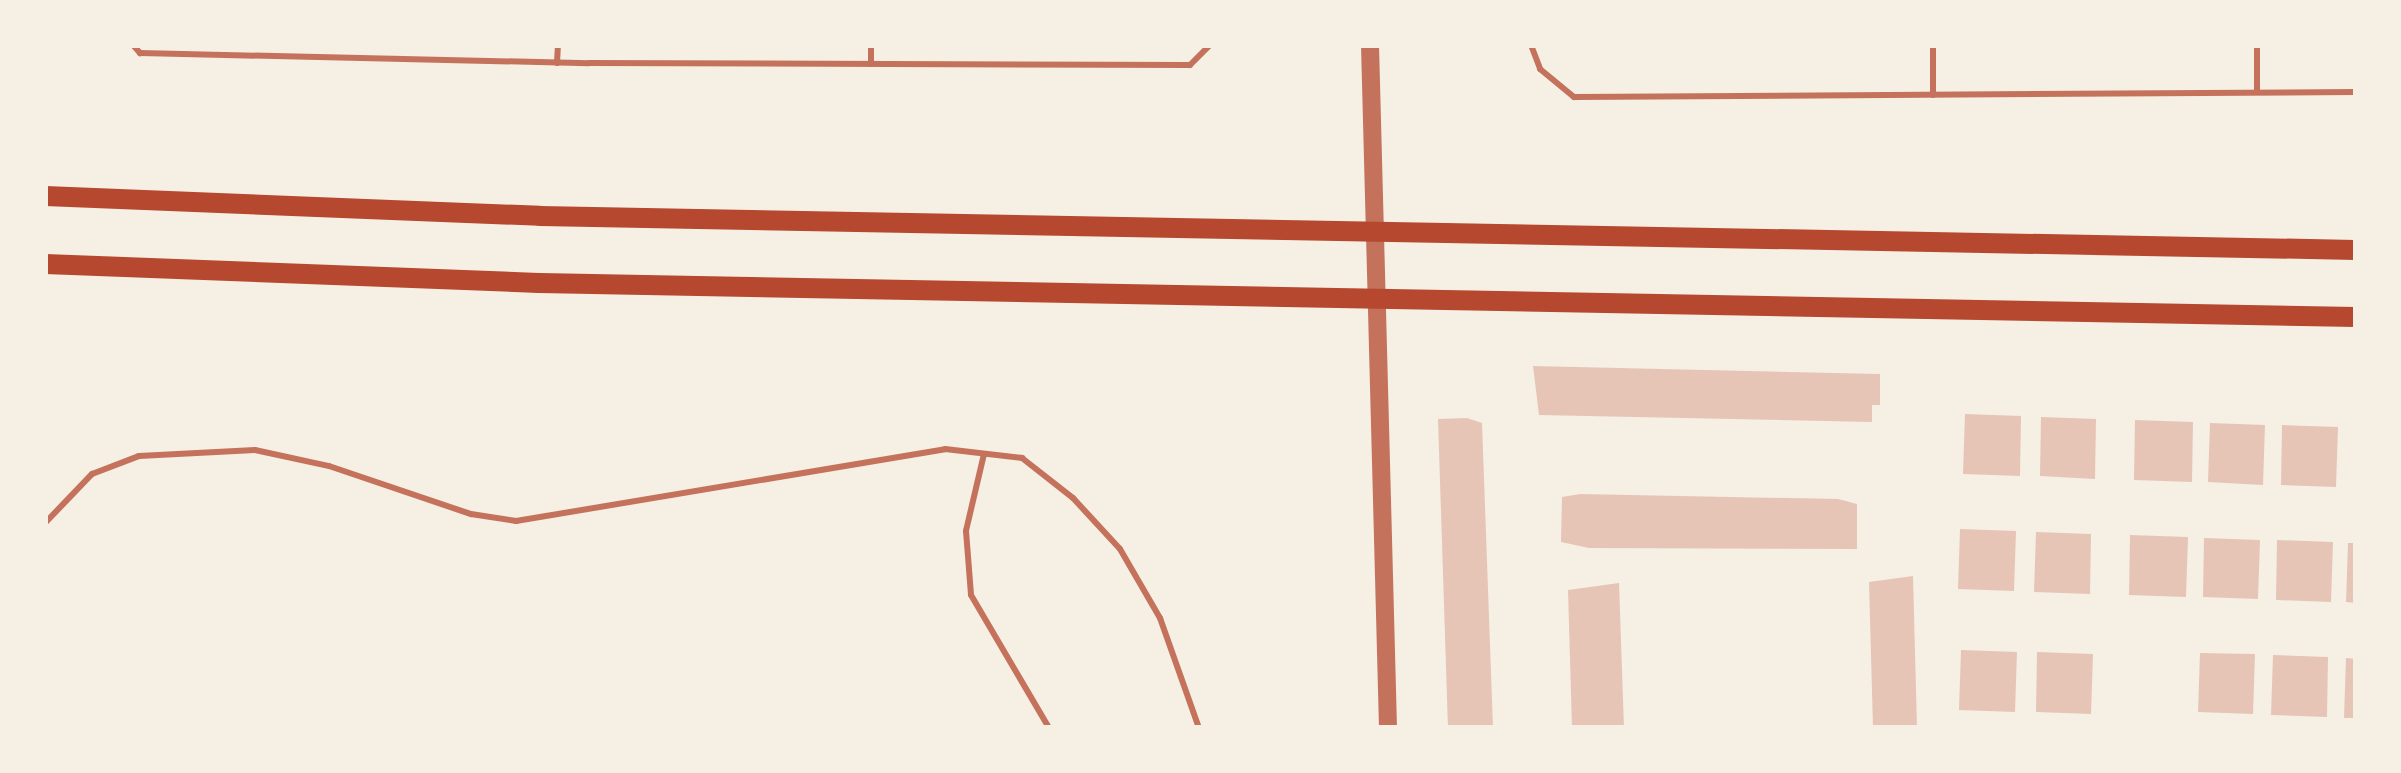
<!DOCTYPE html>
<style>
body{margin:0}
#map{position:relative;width:2401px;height:773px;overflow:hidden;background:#f6efe4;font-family:Overpass,sans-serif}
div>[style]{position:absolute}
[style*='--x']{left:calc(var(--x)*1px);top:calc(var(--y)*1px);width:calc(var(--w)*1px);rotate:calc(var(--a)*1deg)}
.building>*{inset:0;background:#e6c5b7}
.service>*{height:6px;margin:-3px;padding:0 3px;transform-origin:3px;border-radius:3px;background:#c5725c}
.tertiary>*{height:18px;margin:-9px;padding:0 9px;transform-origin:9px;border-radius:9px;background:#c5725c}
.secondary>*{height:20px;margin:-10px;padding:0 10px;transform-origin:10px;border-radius:10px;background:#b5482f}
span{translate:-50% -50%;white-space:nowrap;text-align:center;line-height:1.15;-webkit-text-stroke:10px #f6efe4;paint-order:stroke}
.frame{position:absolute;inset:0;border:48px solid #f6efe4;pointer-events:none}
</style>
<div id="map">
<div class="building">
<div style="clip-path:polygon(1533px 366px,1880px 374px,1880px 405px,1872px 405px,1872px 422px,1539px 415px)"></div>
<div style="clip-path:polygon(1965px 414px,2021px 416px,2020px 476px,1963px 474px)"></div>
<div style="clip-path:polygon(2041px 417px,2096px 419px,2095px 479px,2040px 476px)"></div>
<div style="clip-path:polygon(1467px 418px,1482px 423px,1493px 728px,1448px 728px,1438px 419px)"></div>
<div style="clip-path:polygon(2135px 420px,2193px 422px,2192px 482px,2134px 480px)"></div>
<div style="clip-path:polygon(2210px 423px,2265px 425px,2263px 485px,2208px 482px)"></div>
<div style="clip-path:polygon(2282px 425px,2338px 427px,2336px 487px,2281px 485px)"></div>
<div style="clip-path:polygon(1580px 494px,1838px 499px,1857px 504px,1857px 549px,1589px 548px,1561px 542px,1562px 497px)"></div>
<div style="clip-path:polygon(1960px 529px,2016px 531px,2014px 591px,1958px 589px)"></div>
<div style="clip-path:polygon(2036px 532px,2091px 534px,2090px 594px,2034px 592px)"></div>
<div style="clip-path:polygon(2130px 535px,2188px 537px,2186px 597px,2129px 595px)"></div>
<div style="clip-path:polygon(2204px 538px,2260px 540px,2258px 599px,2203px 597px)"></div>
<div style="clip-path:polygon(2277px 540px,2333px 542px,2331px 602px,2276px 600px)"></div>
<div style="clip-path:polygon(2348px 543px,2356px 543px,2356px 603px,2346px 602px)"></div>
<div style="clip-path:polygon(1913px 576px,1917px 728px,1873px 728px,1869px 582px)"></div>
<div style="clip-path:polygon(1619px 583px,1624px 728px,1572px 728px,1568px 590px)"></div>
<div style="clip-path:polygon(1961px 650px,2017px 652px,2015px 712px,1959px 710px)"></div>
<div style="clip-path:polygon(2037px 652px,2093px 654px,2091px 714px,2036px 712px)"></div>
<div style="clip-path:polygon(2200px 653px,2255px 654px,2253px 714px,2198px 712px)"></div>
<div style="clip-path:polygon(2273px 655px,2328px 657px,2327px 717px,2271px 715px)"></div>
<div style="clip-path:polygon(2346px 658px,2356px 659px,2356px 718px,2344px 718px)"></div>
</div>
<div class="service">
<div style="--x:133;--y:45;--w:11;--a:49"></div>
<div style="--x:140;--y:53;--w:449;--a:1.3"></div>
<div style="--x:589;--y:63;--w:601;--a:0.19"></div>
<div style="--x:1190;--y:65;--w:28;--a:-45"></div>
<div style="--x:1531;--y:45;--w:26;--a:69"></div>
<div style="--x:1540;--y:69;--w:44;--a:39.5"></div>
<div style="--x:1574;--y:97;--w:782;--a:-0.37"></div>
<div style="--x:557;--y:63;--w:18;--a:-87"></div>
<div style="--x:871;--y:64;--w:19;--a:-90"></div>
<div style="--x:2257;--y:92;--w:47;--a:-90"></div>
<div style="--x:1933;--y:95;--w:50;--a:-90"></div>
<div style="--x:984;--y:454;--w:79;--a:103.2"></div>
<div style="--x:966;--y:531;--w:64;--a:85.5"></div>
<div style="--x:971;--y:595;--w:154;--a:59.6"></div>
<div style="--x:45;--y:523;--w:68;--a:-46.2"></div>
<div style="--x:92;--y:474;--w:50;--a:-21"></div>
<div style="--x:139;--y:456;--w:116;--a:-3"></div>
<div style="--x:255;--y:450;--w:76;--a:12.2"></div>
<div style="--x:329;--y:466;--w:150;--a:18.7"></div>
<div style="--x:471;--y:514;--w:46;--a:8.8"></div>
<div style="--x:516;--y:521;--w:435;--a:-9.5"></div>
<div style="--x:945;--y:449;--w:78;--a:6.7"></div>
<div style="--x:1022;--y:458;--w:65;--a:38.1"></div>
<div style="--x:1073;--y:498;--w:69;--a:47.3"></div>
<div style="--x:1120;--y:549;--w:80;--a:59.9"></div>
<div style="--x:1160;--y:618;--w:117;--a:70.5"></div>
</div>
<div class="tertiary">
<div style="--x:1370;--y:45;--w:683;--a:88.49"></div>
</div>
<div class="secondary">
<div style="--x:45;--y:196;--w:495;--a:2.3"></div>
<div style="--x:540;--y:216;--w:1816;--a:1.07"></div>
<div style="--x:45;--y:264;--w:494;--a:2.2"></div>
<div style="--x:539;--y:283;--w:1817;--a:1.07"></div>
</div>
<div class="frame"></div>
</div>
